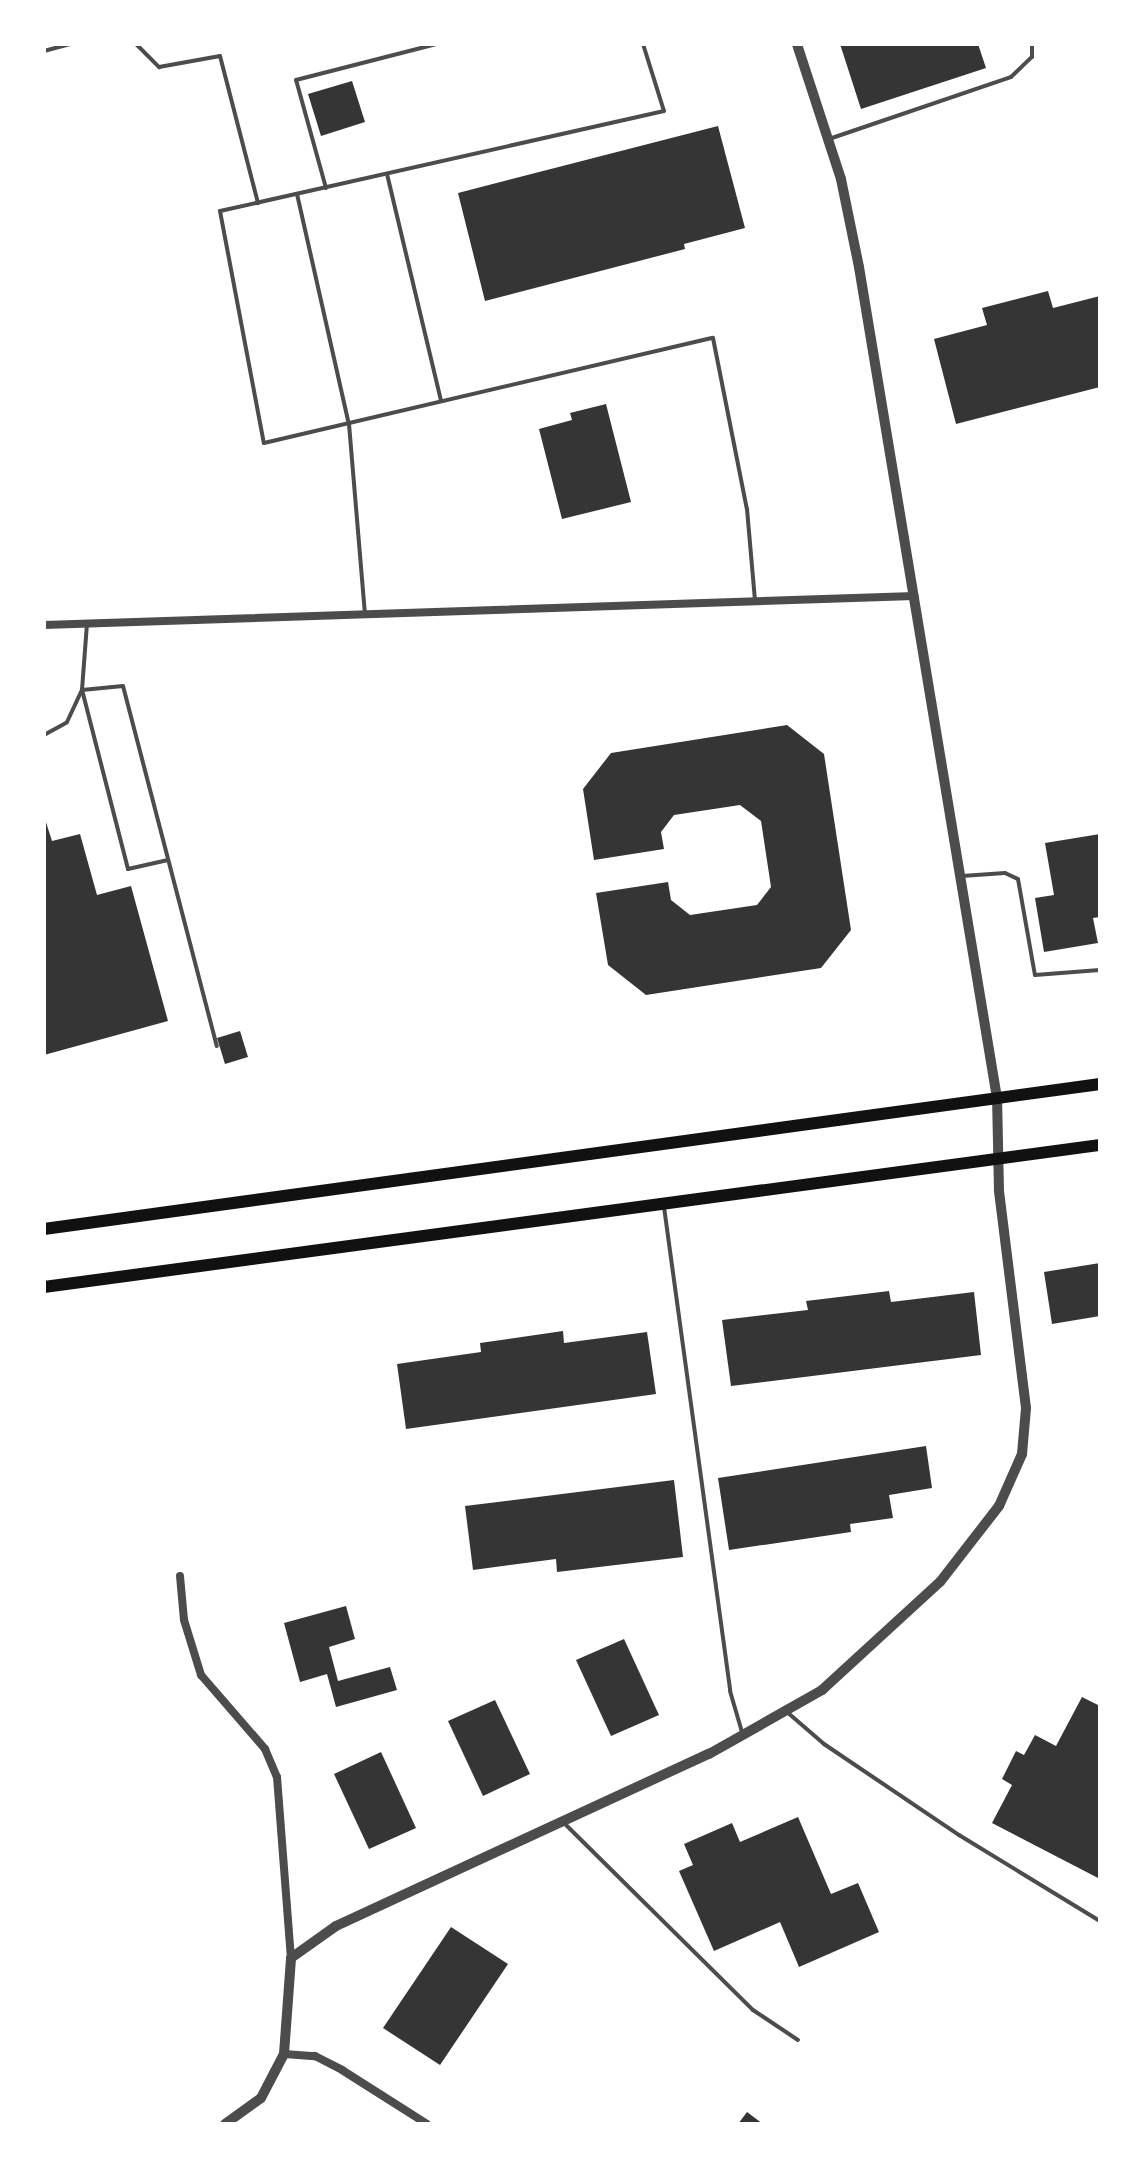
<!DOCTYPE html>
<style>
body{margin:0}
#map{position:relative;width:1144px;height:2168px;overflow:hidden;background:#fff;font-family:Rubik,sans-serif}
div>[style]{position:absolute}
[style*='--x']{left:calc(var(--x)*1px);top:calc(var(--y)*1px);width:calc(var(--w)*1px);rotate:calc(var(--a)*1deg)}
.building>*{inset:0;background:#353535}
.service>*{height:4px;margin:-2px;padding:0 2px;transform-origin:2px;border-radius:2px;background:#4c4c4c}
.minor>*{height:8px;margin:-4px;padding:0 4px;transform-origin:4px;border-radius:4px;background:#4c4c4c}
.tertiary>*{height:10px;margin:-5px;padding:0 5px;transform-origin:5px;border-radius:5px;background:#4c4c4c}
.primary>*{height:12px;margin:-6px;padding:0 6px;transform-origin:6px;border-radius:6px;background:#111}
span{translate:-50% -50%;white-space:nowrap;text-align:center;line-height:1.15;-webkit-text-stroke:7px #fff;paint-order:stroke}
.frame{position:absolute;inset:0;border:46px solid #fff;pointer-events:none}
</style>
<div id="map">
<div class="building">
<div style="clip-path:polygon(840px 44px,978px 44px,986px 68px,861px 109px)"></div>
<div style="clip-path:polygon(352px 81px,365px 122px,321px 136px,308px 94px)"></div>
<div style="clip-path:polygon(718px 126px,745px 228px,684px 244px,685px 249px,485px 301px,458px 193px)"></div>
<div style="clip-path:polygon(1048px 291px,1053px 308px,1100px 296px,1100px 387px,956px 424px,934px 339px,987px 325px,982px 308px)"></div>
<div style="clip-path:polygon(606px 404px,631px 502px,562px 519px,539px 429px,572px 420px,570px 413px)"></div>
<div style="clip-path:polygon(787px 725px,824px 754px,851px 930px,821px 968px,646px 995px,608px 965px,596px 893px,668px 882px,671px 900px,690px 915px,757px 905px,771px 887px,761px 821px,740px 805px,674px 815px,661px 832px,664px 849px,594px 860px,583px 789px,611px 753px)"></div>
<div style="clip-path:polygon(44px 816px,52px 841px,80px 834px,97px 895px,131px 886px,168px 1021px,44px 1055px)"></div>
<div style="clip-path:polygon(1100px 834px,1100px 917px,1093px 918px,1098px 943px,1044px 952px,1035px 898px,1054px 895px,1045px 843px)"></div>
<div style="clip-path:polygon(240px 1031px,248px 1057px,225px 1064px,217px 1038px)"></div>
<div style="clip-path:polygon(1100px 1263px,1100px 1316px,1052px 1324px,1044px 1272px)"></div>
<div style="clip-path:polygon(889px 1291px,891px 1302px,974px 1292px,981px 1355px,731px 1386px,722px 1320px,808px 1310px,806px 1301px)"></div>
<div style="clip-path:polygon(563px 1331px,564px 1343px,647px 1332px,656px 1394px,406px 1429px,397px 1364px,481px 1352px,480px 1343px)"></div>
<div style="clip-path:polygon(926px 1446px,932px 1488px,889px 1495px,893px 1518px,850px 1524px,851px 1532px,729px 1550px,718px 1478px)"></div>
<div style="clip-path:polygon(674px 1480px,683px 1557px,557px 1572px,556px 1559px,473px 1570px,465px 1506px)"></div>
<div style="clip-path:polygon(346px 1606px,355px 1639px,329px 1647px,338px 1681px,390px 1667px,397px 1690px,336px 1707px,327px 1674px,300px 1682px,284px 1623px)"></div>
<div style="clip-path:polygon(624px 1639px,659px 1715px,611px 1736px,576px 1660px)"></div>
<div style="clip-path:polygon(1082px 1697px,1100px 1706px,1100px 1879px,992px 1823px,1012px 1785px,1002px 1779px,1016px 1751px,1024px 1755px,1035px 1735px,1056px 1746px)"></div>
<div style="clip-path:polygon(495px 1700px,530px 1774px,483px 1796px,448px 1721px)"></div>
<div style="clip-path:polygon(381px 1752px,416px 1828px,369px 1849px,334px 1774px)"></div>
<div style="clip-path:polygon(798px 1817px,831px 1894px,858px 1883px,879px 1932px,799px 1967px,780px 1922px,714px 1951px,679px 1871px,693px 1865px,684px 1844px,732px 1823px,740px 1842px)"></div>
<div style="clip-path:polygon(451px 1927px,508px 1964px,440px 2065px,383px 2028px)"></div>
<div style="clip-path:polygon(747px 2112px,763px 2124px,738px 2124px)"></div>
</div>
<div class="service">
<div style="--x:136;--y:44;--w:33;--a:45"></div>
<div style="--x:159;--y:67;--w:62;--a:-10.2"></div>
<div style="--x:220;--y:56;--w:152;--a:75.5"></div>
<div style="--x:643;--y:44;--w:70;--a:72.6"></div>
<div style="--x:664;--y:111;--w:455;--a:167.3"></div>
<div style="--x:220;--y:211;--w:236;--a:79.3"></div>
<div style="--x:264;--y:443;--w:461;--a:-13.2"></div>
<div style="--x:713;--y:338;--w:174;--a:78.8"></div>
<div style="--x:747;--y:509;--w:91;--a:85"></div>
<div style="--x:44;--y:51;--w:27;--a:-15"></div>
<div style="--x:829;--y:139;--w:192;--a:-18.8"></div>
<div style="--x:1011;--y:77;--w:29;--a:-44"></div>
<div style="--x:1032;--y:57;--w:13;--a:-90"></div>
<div style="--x:387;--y:174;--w:233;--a:76.6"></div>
<div style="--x:326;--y:188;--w:112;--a:-105.5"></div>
<div style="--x:296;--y:80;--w:145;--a:-14.4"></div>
<div style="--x:297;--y:194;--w:236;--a:77.3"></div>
<div style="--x:349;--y:424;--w:190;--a:85.2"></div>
<div style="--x:44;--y:735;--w:26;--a:-29"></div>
<div style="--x:67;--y:722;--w:35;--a:-65"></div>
<div style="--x:82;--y:690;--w:66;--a:-85.7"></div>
<div style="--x:168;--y:860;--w:41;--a:167.3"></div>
<div style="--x:128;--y:869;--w:185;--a:-104.4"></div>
<div style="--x:82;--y:690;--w:41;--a:-5.6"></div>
<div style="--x:123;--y:686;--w:372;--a:75.4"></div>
<div style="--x:962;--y:876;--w:43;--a:-4"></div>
<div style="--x:1005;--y:873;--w:14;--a:25"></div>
<div style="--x:1018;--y:879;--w:97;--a:80"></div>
<div style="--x:1035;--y:975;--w:65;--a:-4.4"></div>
<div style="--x:664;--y:1207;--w:488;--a:82.2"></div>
<div style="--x:730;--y:1691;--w:43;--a:73.7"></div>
<div style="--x:787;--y:1712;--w:49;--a:40.9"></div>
<div style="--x:824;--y:1744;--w:163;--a:34"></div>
<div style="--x:959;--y:1835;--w:165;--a:31.4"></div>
<div style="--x:564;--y:1823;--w:266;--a:44.7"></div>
<div style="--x:753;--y:2010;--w:54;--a:33.7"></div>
</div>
<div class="minor">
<div style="--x:44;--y:625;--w:871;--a:-1.91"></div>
<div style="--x:180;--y:1576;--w:44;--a:84.8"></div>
<div style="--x:184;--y:1620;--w:58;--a:72.8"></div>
<div style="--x:201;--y:1675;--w:98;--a:49.1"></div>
<div style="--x:265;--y:1749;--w:30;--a:67"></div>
<div style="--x:277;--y:1777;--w:182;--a:85.6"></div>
<div style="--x:284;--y:2054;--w:31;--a:4"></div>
<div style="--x:315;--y:2056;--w:30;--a:27"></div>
<div style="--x:342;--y:2070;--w:101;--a:32.4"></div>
</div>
<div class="tertiary">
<div style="--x:225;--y:2124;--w:44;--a:-35.8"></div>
<div style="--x:261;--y:2098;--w:50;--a:-62.4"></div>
<div style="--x:284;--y:2054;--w:96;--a:-85.8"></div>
<div style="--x:291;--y:1958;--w:55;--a:-35.4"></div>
<div style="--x:336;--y:1926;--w:411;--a:-24.8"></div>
<div style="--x:709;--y:1754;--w:130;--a:-29.5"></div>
<div style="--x:822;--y:1690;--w:160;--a:-42.5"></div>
<div style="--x:940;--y:1582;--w:96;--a:-52.2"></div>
<div style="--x:999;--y:1506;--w:57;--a:-66.1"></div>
<div style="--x:1022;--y:1454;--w:46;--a:-85"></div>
<div style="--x:1026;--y:1408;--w:219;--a:-97.1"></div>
<div style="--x:999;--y:1191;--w:93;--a:-91.2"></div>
<div style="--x:997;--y:1098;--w:842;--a:-99.43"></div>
<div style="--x:859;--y:267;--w:90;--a:-101.6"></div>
<div style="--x:841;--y:179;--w:142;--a:-108.1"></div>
</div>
<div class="primary">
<div style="--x:44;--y:1229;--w:1066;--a:-7.82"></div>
<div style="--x:44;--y:1287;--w:1066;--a:-7.66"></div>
</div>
<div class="frame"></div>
</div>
